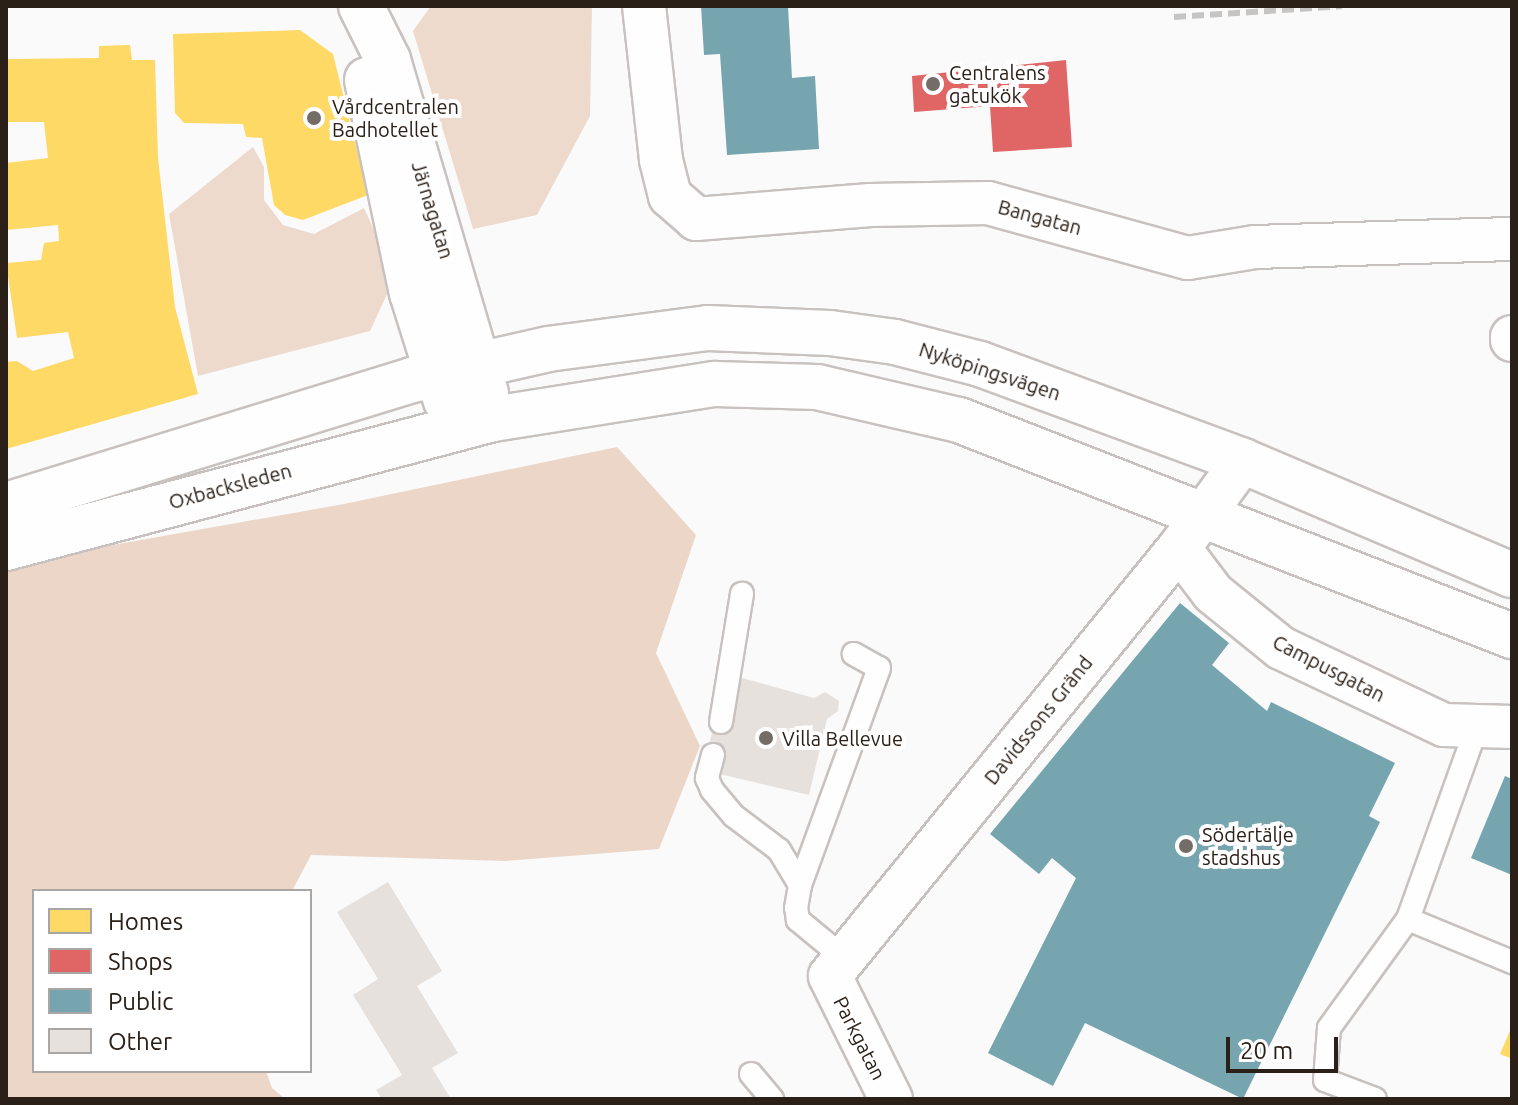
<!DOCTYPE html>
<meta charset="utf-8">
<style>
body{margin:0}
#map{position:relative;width:1518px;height:1105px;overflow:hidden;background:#fafafa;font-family:Ubuntu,sans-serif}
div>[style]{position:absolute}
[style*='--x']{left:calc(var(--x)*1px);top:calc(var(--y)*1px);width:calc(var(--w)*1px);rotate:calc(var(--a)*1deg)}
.green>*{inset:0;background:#eedacc}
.forest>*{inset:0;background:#ebd6c8}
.homes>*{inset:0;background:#ffd966}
.shops>*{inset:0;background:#e06666}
.public>*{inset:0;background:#76a5af}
.building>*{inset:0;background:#e7e1dd}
.roads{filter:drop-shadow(2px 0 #c7c2bf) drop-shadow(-2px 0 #c7c2bf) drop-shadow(0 2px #c7c2bf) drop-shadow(0 -2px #c7c2bf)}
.lane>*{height:22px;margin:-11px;padding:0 11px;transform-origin:11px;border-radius:11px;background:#fefefe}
.street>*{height:42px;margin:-21px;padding:0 21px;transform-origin:21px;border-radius:21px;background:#fefefe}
.secondary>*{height:44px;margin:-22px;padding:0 22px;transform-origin:22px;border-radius:22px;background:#fefefe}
.rail>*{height:6px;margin-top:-3px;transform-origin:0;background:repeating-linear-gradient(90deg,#c6c5c4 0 12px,transparent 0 18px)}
.dots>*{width:22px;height:22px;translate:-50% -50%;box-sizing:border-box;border:4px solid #fff;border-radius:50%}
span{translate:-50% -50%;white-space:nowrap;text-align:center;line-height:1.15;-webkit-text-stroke:8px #fff;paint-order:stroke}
.poi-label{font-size:20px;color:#2b2018}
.left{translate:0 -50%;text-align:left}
.street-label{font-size:20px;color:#2b2018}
.frame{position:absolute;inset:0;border:8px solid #2b2018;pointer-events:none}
.legend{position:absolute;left:32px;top:889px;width:280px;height:184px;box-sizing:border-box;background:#fff;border:2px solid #aaa6a3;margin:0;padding:10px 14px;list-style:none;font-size:24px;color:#2b2018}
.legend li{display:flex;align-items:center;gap:16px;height:40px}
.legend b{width:40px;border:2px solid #aaa6a3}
.scale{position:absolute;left:1226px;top:1037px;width:112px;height:36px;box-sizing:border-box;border:4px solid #2b2018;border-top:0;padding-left:10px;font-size:24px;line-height:28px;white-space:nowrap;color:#2b2018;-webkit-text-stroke:6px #fff;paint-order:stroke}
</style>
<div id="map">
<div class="green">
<div style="clip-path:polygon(431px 6px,592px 6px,590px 116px,537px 215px,473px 229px,413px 31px)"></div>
<div style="clip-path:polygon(253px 147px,264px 167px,264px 200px,283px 225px,314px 234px,364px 208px,395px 277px,370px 331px,198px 376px,169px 214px)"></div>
</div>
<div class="forest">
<div style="clip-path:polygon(617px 447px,696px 535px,656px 653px,700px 746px,659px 849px,505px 861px,311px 855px,292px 891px,34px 891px,34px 1071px,266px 1071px,272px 1088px,285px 1099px,6px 1099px,6px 564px,344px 504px)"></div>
</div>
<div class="homes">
<div style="clip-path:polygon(300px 30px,333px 54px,368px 195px,303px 220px,285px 215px,274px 205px,262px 138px,246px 137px,243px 124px,184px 123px,175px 113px,173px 34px)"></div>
<div style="clip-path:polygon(130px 45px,132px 60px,155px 60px,158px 158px,175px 307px,198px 394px,6px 449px,6px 362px,17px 361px,33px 371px,74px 358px,68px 332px,17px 338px,6px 263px,41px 260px,44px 243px,59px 241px,58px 225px,6px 230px,6px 163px,48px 158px,44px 122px,6px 122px,6px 59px,99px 58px,99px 46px)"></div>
<div style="clip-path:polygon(1512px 1026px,1512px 1059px,1500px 1054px)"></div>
</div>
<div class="shops">
<div style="clip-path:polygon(1066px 60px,1072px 147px,993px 152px,990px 106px,914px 112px,912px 76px)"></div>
</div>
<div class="public">
<div style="clip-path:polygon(701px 6px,788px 6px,792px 78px,815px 76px,819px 149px,727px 155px,720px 54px,704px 55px)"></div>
<div style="clip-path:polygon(1180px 603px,1229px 643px,1212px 665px,1267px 711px,1271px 702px,1395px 763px,1369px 816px,1380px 822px,1243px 1099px,1085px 1023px,1053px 1086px,988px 1053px,1076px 878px,1052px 858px,1039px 874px,990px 834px)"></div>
<div style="clip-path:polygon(1505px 776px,1512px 779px,1512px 875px,1471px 858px)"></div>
</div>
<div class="building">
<div style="clip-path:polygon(742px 678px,814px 698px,825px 692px,839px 701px,838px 711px,827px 719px,809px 795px,715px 773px,707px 753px,715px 720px)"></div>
<div style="clip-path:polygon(388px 882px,442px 971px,417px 986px,458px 1053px,432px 1068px,451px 1099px,382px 1099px,376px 1090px,402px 1075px,353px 995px,378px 979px,337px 912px)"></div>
</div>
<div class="roads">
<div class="lane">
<div style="--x:721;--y:722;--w:130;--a:-80.7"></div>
<div style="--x:713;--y:755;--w:24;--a:105"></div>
<div style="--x:707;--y:778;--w:13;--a:67"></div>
<div style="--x:712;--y:790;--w:34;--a:50"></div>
<div style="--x:734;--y:816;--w:56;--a:37.1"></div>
<div style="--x:779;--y:850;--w:41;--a:59"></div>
<div style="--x:1408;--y:919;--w:113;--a:22.5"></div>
<div style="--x:844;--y:958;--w:60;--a:-140.4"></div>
<div style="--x:798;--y:920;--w:12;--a:-99"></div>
<div style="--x:796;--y:908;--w:23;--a:-80"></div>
<div style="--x:800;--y:885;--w:231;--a:-70"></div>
<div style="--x:879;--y:668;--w:29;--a:-151"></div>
<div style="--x:751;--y:1074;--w:33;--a:50"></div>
<div style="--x:1375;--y:1099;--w:53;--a:-159.2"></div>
<div style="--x:1325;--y:1080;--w:52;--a:-85.6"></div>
<div style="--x:1329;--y:1028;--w:135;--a:-54.1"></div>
<div style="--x:1408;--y:919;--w:205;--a:-70.3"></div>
</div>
<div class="street">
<div style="--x:644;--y:6;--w:155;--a:83.7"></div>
<div style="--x:661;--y:160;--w:37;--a:76"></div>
<div style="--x:670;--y:196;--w:35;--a:41"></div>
<div style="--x:696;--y:219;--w:175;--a:-4.6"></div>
<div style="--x:870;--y:205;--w:118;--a:-1"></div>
<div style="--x:988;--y:203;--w:207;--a:15.4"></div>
<div style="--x:1188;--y:258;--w:68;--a:-9.3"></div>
<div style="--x:1255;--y:247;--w:257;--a:-1.8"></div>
<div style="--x:1512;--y:337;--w:3;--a:90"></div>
<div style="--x:1179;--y:548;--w:56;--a:52.9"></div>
<div style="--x:1213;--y:593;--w:87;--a:39"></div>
<div style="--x:1281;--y:648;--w:180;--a:25.3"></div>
<div style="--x:1444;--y:725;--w:68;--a:1.7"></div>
<div style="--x:891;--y:1099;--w:137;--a:-116.4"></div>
<div style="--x:830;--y:976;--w:552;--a:-50.81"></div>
<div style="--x:1179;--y:548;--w:108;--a:-53.7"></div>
</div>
<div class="secondary">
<div style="--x:361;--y:6;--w:60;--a:63.4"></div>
<div style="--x:388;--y:60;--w:347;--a:73.6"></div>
<div style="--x:367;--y:80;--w:218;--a:78.1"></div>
<div style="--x:412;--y:293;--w:113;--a:72.5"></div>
<div style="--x:6;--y:505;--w:425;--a:-17.1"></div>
<div style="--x:412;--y:380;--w:139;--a:-12.8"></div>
<div style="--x:548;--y:349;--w:161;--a:-7.5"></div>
<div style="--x:708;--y:328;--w:122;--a:2.3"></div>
<div style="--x:830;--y:333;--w:66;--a:7.9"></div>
<div style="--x:895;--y:342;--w:88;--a:14.5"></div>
<div style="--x:980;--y:364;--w:280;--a:20.2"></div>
<div style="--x:1243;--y:461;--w:292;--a:23"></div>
<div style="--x:6;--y:548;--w:504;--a:-14.84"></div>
<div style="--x:493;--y:419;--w:225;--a:-9"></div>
<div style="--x:715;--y:384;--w:102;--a:1.7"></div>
<div style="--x:817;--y:387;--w:146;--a:13.1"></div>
<div style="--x:959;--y:420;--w:594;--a:21.34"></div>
</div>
</div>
<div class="rail">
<div style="--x:1174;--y:17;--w:168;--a:-3.7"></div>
</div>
<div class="dots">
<div style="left:933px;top:84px;background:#736c67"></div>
<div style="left:314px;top:118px;background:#736c67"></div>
<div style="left:766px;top:738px;background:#736c67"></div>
<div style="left:1186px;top:846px;background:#736c67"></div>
</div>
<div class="poi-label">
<span class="left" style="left:949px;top:84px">Centralens<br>gatukök</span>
<span class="left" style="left:332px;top:118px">Vårdcentralen<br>Badhotellet</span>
<span class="left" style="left:782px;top:738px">Villa Bellevue</span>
<span class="left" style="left:1202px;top:846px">Södertälje<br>stadshus</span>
</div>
<div class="street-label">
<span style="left:433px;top:210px;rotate:73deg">Järnagatan</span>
<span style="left:1040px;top:217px;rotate:15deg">Bangatan</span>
<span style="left:990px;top:371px;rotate:18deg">Nyköpingsvägen</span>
<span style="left:230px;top:486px;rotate:-15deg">Oxbacksleden</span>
<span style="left:1329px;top:668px;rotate:27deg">Campusgatan</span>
<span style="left:1038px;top:720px;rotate:-51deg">Davidssons Gränd</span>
<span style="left:860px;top:1038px;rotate:63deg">Parkgatan</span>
</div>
<div class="frame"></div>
<ul class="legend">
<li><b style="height:22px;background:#ffd966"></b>Homes</li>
<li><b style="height:22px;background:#e06666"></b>Shops</li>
<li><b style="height:22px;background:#76a5af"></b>Public</li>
<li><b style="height:22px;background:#e7e1dd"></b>Other</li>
</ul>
<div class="scale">20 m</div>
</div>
